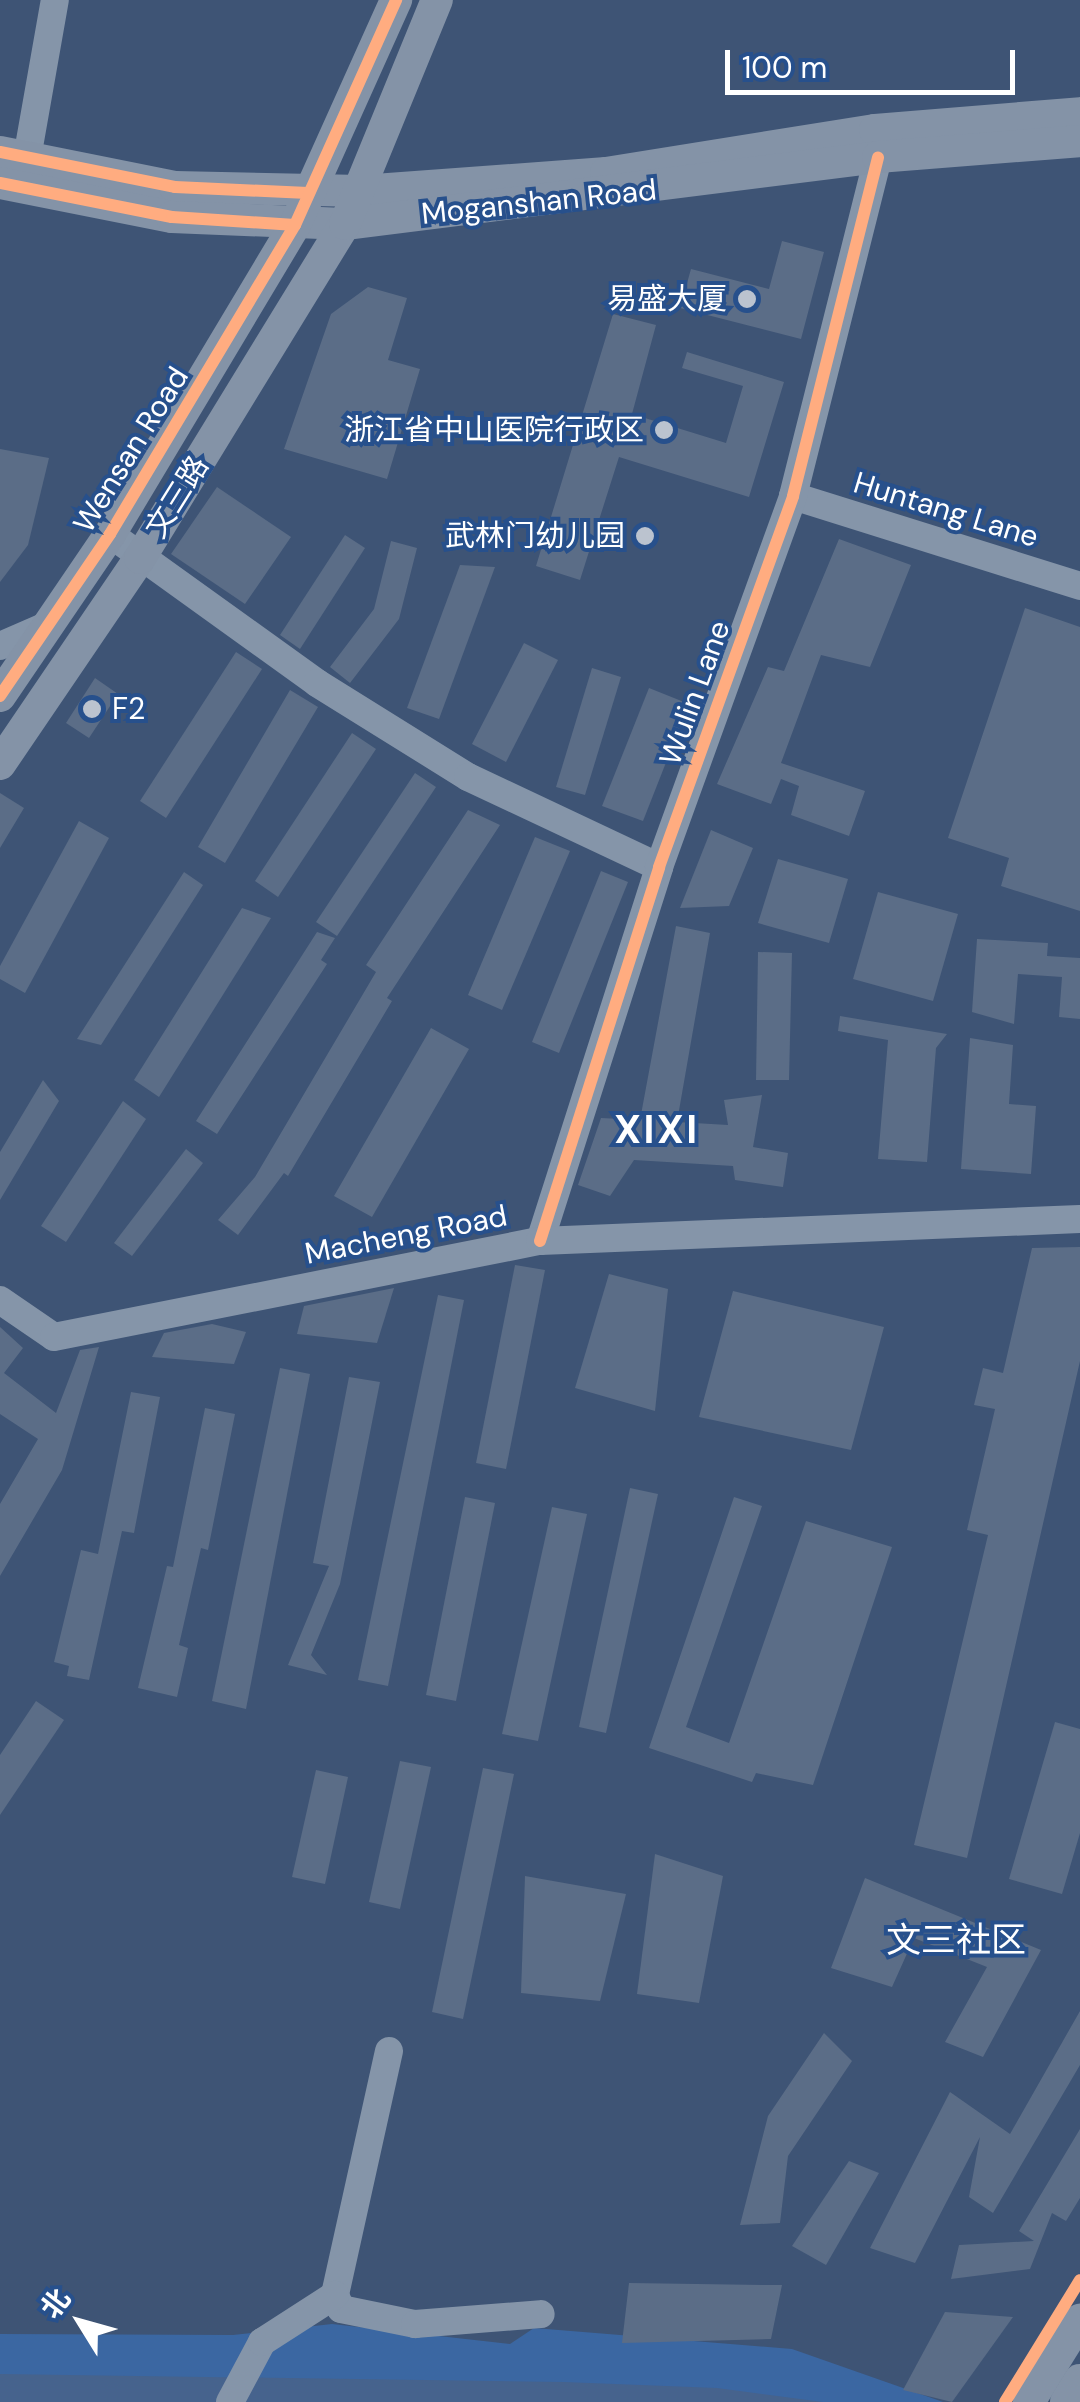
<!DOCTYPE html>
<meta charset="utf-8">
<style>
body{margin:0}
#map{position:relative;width:1080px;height:2402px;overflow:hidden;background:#3e5475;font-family:"DM Sans","Noto Sans SC",sans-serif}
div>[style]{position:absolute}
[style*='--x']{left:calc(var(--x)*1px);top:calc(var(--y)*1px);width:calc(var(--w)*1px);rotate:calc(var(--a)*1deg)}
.green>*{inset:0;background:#3b67a2}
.water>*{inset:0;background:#46638d}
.building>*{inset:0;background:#5b6d87}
.minor>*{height:28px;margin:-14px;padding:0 14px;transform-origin:14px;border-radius:14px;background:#8595a9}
.major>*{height:32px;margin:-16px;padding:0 16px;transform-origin:16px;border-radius:16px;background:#8493a7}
.cycleway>*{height:12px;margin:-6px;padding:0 6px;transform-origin:6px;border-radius:6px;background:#ffac80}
.dots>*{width:28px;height:28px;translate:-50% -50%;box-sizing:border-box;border:5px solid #27508c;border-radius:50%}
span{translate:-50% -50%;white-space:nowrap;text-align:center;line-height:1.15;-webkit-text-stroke:8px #27508c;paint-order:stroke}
.street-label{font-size:30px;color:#fff}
.poi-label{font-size:30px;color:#fff}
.right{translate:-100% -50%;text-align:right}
.left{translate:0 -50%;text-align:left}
.quarter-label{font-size:35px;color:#fff}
.district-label{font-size:40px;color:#fff;font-weight:700;letter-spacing:2.5px}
.north{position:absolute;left:30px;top:2272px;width:100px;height:100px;-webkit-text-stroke:8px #27508c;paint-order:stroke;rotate:307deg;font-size:28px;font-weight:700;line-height:40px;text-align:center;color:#fff}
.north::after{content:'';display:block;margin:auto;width:35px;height:45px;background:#fff;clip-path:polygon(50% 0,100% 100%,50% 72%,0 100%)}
.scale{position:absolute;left:725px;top:50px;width:290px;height:45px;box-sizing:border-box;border:5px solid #fff;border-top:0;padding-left:12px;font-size:30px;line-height:35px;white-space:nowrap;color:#fff;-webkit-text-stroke:8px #27508c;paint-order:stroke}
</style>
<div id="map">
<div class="green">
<div style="clip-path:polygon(332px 2324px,510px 2344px,534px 2328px,792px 2349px,943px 2402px,0 2402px,0 2334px,233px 2335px)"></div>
</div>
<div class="water">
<div style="clip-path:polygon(0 2374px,564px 2382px,717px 2388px,823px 2402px,0 2402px)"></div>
</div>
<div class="building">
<div style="clip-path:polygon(782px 241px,824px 252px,801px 339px,680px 308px,691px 269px,769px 289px)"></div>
<div style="clip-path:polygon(368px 287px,407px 298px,388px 360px,420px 369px,387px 479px,284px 449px,331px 314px)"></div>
<div style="clip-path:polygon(613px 314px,656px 325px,632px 414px,726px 443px,743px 386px,682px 368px,687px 352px,784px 382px,749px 497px,619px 457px,580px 580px,536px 566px)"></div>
<div style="clip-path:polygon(0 449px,49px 458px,28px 545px,0 582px)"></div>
<div style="clip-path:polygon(217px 487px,291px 537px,245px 604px,171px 554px)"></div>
<div style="clip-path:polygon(345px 535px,365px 548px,300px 649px,280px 635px)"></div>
<div style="clip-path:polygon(839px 539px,911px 565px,870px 667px,821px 655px,781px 763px,865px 791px,849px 836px,791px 815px,799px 786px,781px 779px,771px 804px,717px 784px,768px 667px,784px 671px)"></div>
<div style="clip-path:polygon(391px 541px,417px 548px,399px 619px,350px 683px,330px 667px,374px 609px)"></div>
<div style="clip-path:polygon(460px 565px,495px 567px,439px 719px,407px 708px)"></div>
<div style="clip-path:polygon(1025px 608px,1080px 627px,1080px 911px,1001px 886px,1009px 858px,948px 838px)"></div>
<div style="clip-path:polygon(524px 643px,558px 660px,506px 762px,472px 744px)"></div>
<div style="clip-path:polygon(236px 652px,262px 669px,166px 818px,140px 801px)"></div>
<div style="clip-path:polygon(592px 668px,621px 677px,585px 795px,556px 787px)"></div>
<div style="clip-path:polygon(95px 678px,118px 694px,89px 738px,66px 723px)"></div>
<div style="clip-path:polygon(649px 688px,689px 704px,643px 821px,602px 806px)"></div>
<div style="clip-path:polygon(290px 690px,318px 707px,225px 863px,198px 847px)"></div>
<div style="clip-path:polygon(352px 733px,376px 749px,278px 897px,255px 881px)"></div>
<div style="clip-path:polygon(415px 773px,436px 787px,337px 936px,316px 922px)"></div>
<div style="clip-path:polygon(0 793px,24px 808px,0 848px)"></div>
<div style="clip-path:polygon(468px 810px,500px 825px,387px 998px,392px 1001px,288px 1176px,284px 1173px,238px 1235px,218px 1220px,255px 1177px,376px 972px,366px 965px)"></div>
<div style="clip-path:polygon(79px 821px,109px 838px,25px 993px,0 979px,0 966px)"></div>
<div style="clip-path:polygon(711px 830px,753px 848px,729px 906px,680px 908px)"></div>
<div style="clip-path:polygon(535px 837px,570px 851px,502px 1010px,468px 995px)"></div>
<div style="clip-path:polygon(778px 859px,848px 879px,829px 943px,758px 923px)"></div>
<div style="clip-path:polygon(601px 871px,628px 882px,559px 1053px,532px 1042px)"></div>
<div style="clip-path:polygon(184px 872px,203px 885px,101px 1045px,77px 1039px)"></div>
<div style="clip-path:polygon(878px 892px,958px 914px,933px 1001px,853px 979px)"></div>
<div style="clip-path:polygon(242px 908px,271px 918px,159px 1097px,134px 1080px)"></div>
<div style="clip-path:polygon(676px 926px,710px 933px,677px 1122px,728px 1125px,724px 1100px,762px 1095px,753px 1147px,788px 1153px,783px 1187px,735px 1180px,733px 1166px,634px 1160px,610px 1196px,578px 1185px,601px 1118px,640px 1120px)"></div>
<div style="clip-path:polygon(317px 932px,335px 938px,321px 960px,327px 964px,217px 1134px,196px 1121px)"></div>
<div style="clip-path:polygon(977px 939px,1048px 943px,1047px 956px,1080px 958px,1080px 1019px,1059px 1017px,1062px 977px,1018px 974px,1014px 1024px,972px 1012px)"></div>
<div style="clip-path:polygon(758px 952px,792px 953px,789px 1080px,756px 1080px)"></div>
<div style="clip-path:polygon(840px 1016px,947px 1034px,936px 1048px,927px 1162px,878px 1159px,888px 1040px,838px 1031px)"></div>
<div style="clip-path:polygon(431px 1028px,469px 1049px,372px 1217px,334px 1196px)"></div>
<div style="clip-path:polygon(970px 1038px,1013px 1045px,1009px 1104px,1036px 1106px,1031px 1174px,961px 1169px)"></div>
<div style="clip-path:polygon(43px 1080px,59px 1101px,0 1200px,0 1152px)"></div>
<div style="clip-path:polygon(123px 1101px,146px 1119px,66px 1242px,41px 1226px)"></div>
<div style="clip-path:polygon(186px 1149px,203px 1163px,132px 1256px,114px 1243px)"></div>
<div style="clip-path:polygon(1080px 1247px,1080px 1361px,967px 1858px,914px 1845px,988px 1535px,967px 1530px,995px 1409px,974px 1405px,983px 1368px,1003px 1373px,1032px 1248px)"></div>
<div style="clip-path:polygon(515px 1265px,545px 1270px,506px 1469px,476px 1463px)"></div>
<div style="clip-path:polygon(609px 1274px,668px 1289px,655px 1411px,575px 1388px)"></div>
<div style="clip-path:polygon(394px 1288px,377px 1343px,297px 1334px,304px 1306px)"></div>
<div style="clip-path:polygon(733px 1291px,884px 1327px,851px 1450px,699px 1417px)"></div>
<div style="clip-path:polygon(438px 1295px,464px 1300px,388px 1686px,358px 1680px)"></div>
<div style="clip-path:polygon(212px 1324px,246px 1332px,234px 1364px,152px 1357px,164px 1333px)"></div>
<div style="clip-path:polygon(0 1327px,23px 1348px,4px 1373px,56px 1413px,80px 1350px,99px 1347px,62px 1470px,0 1576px,0 1504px,38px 1439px,0 1414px)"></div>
<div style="clip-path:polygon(280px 1368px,310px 1374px,246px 1709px,212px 1701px)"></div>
<div style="clip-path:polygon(349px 1377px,380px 1382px,340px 1584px,311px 1655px,327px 1675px,288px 1665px,329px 1566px,313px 1563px)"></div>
<div style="clip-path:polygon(131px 1392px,160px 1397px,134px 1533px,122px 1531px,89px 1680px,67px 1676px,69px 1666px,54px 1662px,81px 1550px,98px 1554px)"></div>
<div style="clip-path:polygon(205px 1408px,235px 1414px,208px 1550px,201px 1548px,179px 1645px,188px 1648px,177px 1697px,138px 1688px,167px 1566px,173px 1567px)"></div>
<div style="clip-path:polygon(630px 1488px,658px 1494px,606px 1733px,579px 1727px)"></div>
<div style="clip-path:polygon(465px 1497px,495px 1503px,456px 1701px,426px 1695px)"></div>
<div style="clip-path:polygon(734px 1497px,762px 1506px,686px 1727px,729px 1743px,806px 1521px,892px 1547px,813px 1785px,756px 1773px,752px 1782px,649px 1748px)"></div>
<div style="clip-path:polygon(552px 1507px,587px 1514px,538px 1741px,502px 1734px)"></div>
<div style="clip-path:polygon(36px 1701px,64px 1720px,0 1815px,0 1755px)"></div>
<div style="clip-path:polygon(1055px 1722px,1080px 1729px,1080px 1833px,1062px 1894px,1009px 1879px)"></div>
<div style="clip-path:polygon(400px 1761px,431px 1767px,400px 1909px,369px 1902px)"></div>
<div style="clip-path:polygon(483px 1768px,514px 1774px,463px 2019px,432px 2012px)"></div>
<div style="clip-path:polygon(316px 1770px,348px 1777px,325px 1884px,292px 1877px)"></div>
<div style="clip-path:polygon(655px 1854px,723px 1876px,699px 2003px,637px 1994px)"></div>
<div style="clip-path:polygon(525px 1876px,626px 1894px,600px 2001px,521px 1993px)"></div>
<div style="clip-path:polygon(865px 1878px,1041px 1950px,983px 2057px,945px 2042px,987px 1967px,914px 1938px,892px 1987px,831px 1968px)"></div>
<div style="clip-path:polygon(1080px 2011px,1080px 2065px,993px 2213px,969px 2197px,980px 2137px,915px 2263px,870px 2248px,950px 2092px,1010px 2134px)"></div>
<div style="clip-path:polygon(824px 2033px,852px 2061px,788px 2156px,780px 2223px,740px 2225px,768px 2116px)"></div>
<div style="clip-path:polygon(1080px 2129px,1080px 2198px,1066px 2221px,1052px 2213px,1030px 2269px,951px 2279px,959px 2245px,1034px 2241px,1019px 2231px)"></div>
<div style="clip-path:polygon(849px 2161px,879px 2173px,826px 2265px,792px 2246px)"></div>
<div style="clip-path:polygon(629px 2283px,765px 2285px,782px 2285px,771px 2339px,622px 2343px)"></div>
<div style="clip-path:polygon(945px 2312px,1013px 2317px,952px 2402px,903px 2390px)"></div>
</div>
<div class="minor">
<div style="--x:27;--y:158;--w:160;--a:-80"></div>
<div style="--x:793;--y:496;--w:301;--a:17.4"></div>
<div style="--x:110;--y:534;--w:255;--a:35.7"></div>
<div style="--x:317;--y:683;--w:178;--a:31.9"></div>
<div style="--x:468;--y:777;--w:211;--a:25.2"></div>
<div style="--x:0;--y:646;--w:50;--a:-23.5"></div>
<div style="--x:540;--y:1241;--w:392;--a:-72.3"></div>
<div style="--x:659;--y:867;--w:394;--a:-70.1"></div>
<div style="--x:793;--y:496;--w:349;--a:-75.9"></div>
<div style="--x:0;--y:1300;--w:65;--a:34.4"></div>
<div style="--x:54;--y:1337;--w:495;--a:-11.2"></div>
<div style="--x:540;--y:1241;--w:540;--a:-2.33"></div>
<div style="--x:389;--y:2051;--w:250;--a:102.5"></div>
<div style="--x:335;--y:2295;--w:15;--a:67"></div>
<div style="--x:341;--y:2309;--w:76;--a:11.5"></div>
<div style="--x:415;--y:2324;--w:126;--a:-4.5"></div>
<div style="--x:230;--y:2402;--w:68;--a:-61.9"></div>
<div style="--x:262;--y:2342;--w:87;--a:-32.8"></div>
</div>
<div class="major">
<div style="--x:0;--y:152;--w:178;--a:11.3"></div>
<div style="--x:175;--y:187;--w:186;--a:1.2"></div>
<div style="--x:361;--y:191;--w:246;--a:-4.2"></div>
<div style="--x:606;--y:173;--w:272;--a:-9.1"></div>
<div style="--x:875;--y:130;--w:206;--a:-4.7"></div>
<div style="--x:0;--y:183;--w:175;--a:11.2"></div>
<div style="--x:172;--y:217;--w:173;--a:2.3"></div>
<div style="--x:345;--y:224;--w:537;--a:-7.16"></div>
<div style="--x:878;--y:157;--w:203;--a:-4.5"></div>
<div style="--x:0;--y:696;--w:196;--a:-55.8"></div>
<div style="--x:110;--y:534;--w:360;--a:-59.1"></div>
<div style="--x:295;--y:225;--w:247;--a:-65.8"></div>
<div style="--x:0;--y:764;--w:249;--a:-55.8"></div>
<div style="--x:140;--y:558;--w:392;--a:-58.5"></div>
<div style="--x:345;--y:224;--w:242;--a:-67.7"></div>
<div style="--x:1029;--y:2402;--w:97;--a:-58.1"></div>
<div style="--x:1066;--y:2402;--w:26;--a:-58"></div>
</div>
<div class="cycleway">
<div style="--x:0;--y:152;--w:178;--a:11.3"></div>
<div style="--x:175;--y:187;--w:133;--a:2.6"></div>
<div style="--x:0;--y:183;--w:175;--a:11.2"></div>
<div style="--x:172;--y:217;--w:123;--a:3.7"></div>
<div style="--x:0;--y:696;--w:196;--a:-55.8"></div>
<div style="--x:110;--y:534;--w:360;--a:-59.1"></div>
<div style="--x:295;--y:225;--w:247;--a:-65.8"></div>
<div style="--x:540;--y:1241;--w:392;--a:-72.3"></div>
<div style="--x:659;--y:867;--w:394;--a:-70.1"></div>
<div style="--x:793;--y:496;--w:349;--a:-75.9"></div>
<div style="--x:1005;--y:2402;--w:143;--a:-58.4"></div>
</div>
<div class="dots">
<div style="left:747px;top:299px;background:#bbc3cf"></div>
<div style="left:664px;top:430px;background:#bbc3cf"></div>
<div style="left:645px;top:536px;background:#bbc3cf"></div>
<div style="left:92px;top:709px;background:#bbc3cf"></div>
</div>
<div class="street-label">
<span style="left:539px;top:202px;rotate:-6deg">Moganshan Road</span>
<span style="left:131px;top:450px;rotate:-58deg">Wensan Road</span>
<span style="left:177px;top:497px;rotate:-58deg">文三路</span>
<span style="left:946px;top:510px;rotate:17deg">Huntang Lane</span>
<span style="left:695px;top:693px;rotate:-70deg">Wulin Lane</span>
<span style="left:406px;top:1235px;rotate:-11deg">Macheng Road</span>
</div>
<div class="poi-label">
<span class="right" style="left:727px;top:299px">易盛大厦</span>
<span class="right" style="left:644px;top:430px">浙江省中山医院行政区</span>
<span class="right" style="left:625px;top:536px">武林门幼儿园</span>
<span class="left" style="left:112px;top:709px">F2</span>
</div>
<div class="quarter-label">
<span style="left:956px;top:1940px">文三社区</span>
</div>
<div class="district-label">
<span style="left:657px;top:1129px">XIXI</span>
</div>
<div class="north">北</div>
<div class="scale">100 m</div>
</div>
